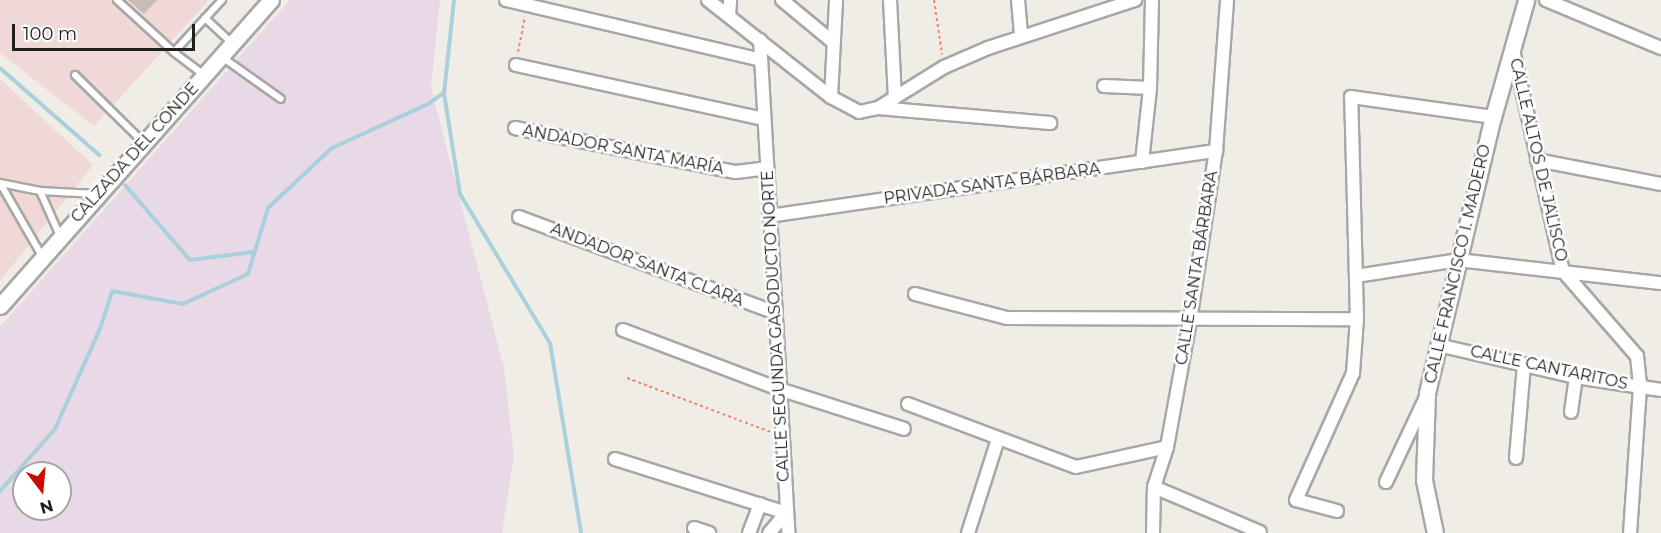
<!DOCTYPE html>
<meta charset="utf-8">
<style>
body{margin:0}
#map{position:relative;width:1661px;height:533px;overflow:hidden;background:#f0ede7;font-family:Montserrat,sans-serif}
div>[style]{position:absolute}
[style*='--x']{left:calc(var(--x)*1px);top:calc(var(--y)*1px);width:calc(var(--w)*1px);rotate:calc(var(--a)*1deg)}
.commercial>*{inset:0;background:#f0d8d7}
.industrial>*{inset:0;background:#e9d9e6}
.stream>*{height:4px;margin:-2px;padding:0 2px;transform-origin:2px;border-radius:2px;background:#a8d0dd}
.building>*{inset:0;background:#c5bdb6}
.path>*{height:2px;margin-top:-1px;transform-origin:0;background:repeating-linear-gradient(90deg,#f78271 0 3px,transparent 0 6px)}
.roads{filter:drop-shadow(2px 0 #a7a7a7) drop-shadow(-2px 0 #a7a7a7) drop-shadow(0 2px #a7a7a7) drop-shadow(0 -2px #a7a7a7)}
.service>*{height:6px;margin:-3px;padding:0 3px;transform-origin:3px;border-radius:3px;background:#fff}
.minor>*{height:12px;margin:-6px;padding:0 6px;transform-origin:6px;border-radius:6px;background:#fff}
.tertiary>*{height:15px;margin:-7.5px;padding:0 7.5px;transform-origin:7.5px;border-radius:7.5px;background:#fff}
span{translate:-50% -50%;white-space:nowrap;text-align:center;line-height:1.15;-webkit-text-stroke:5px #fff;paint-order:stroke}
.street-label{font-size:16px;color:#202020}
.north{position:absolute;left:12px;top:461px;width:60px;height:60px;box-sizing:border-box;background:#fff;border:2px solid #a6a6a6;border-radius:50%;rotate:164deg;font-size:16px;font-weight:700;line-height:24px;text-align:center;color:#202020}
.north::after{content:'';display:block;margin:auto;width:21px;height:27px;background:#cb0905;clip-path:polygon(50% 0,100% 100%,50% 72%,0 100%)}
.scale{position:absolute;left:12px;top:24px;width:183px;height:27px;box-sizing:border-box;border:3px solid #202020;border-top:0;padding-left:8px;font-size:18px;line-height:21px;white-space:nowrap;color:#202020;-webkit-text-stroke:4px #fff;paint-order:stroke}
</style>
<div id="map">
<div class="commercial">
<div style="clip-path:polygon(0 0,209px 0,94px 126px,0 53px)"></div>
<div style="clip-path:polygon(0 79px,93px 165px,0 281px)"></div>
</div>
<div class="industrial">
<div style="clip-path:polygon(evenodd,290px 0,440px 0,431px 88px,504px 368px,514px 456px,502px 533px,0 533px,0 327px,290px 0,24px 473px,60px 473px,60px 509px,24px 509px,24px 473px)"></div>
</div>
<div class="stream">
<div style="--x:454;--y:0;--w:94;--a:96.1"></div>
<div style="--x:444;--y:93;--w:102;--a:81"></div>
<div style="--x:460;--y:194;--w:174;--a:58.9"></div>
<div style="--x:550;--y:343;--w:193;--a:80.7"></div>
<div style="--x:0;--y:68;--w:132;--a:41.3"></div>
<div style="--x:125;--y:185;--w:99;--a:49.1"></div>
<div style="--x:190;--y:260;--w:64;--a:-7.1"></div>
<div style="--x:0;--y:491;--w:83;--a:-48.4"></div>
<div style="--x:55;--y:429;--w:110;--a:-65.8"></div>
<div style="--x:100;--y:329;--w:40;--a:-72"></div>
<div style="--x:112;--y:291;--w:72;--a:10.4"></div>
<div style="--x:183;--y:304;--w:72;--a:-24.8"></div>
<div style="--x:248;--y:274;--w:69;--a:-73.1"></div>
<div style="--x:268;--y:208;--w:88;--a:-43.2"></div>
<div style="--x:332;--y:148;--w:106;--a:-24.6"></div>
<div style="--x:428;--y:104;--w:19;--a:-35"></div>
</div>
<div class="building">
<div style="clip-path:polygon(128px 0,157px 0,144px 14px)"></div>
</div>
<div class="path">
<div style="--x:934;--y:0;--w:55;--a:81.6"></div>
<div style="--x:518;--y:52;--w:36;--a:-79"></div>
<div style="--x:627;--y:378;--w:154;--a:20.6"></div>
</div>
<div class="roads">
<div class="service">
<div style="--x:117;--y:0;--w:77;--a:42.4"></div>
<div style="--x:205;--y:18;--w:35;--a:43"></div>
<div style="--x:222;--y:57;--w:72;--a:35.4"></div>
<div style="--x:75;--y:75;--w:97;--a:44.6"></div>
<div style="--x:204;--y:75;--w:38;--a:-143"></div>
<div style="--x:174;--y:52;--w:71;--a:-47.3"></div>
<div style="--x:0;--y:183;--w:41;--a:11.3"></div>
<div style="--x:40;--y:191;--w:56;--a:3.1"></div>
<div style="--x:0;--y:183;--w:84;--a:60.1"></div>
<div style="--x:40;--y:191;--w:49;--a:66"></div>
</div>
<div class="minor">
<div style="--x:506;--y:0;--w:262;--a:13.2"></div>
<div style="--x:708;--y:0;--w:157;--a:38.3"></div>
<div style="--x:831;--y:97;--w:32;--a:28"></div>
<div style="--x:859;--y:112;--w:19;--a:-12"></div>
<div style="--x:878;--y:108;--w:78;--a:-31.8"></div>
<div style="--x:944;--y:67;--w:48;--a:-23.4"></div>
<div style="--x:988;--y:48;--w:155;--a:-18.1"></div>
<div style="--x:782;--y:0;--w:67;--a:39.6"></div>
<div style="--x:890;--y:0;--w:98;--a:87.1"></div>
<div style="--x:1018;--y:0;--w:36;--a:85"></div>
<div style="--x:1546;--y:0;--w:125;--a:22.7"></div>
<div style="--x:729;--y:16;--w:16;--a:-86"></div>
<div style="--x:760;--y:40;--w:494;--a:86.7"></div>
<div style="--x:1513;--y:50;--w:227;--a:77.3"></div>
<div style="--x:1563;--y:271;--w:113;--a:49"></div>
<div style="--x:1637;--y:356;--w:31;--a:84"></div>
<div style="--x:1640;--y:387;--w:146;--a:93.9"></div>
<div style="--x:516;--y:65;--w:253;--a:12.3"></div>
<div style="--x:1104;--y:86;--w:46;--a:2.5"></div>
<div style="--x:831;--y:97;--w:97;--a:-87"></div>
<div style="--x:878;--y:108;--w:173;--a:5"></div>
<div style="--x:515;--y:128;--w:225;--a:11.3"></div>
<div style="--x:736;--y:172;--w:31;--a:-7"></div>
<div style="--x:1537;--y:160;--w:126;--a:11"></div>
<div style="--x:1142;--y:162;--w:74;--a:-83.8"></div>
<div style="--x:1150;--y:88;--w:88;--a:-88.7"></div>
<div style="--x:769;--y:216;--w:452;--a:-8.3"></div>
<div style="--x:519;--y:217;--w:274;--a:20.5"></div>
<div style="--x:1356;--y:276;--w:103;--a:-8.9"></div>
<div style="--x:1458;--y:260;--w:204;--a:6.5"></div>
<div style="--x:915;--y:294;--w:95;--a:14.6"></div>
<div style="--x:1007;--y:318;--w:350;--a:0.2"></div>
<div style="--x:623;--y:330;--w:167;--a:20.7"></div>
<div style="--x:779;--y:389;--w:131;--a:17.7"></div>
<div style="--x:1438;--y:345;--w:142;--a:13.1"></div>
<div style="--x:1576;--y:377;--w:86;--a:8.7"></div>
<div style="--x:908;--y:404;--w:179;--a:20.6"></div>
<div style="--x:1076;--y:467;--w:93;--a:-12.4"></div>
<div style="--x:1571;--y:412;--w:35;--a:-82"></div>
<div style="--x:1516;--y:458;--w:94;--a:-85.1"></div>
<div style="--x:615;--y:459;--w:179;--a:17.5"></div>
<div style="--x:786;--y:513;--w:26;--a:130"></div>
<div style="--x:1386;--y:482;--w:94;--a:-64.8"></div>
<div style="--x:1154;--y:487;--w:115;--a:23"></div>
<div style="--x:1337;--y:511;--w:42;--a:-165"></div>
<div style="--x:1296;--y:500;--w:139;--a:-65.8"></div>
<div style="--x:1353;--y:373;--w:54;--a:-85.8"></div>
<div style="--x:1357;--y:319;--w:222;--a:-91.5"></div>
<div style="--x:1351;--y:97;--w:143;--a:8"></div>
<div style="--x:694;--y:528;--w:16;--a:18"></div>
<div style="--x:749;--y:533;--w:31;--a:-69"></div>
<div style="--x:968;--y:533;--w:99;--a:-72.3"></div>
<div style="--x:1153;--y:533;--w:46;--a:-88.8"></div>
<div style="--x:1154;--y:487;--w:42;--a:-72"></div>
<div style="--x:1167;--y:447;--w:129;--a:-79.7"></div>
<div style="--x:1190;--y:320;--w:171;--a:-81.3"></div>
<div style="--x:1216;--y:151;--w:151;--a:-85.8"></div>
</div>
<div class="tertiary">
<div style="--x:0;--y:306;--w:409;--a:-48.5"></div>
<div style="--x:1435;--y:533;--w:54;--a:-101.7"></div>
<div style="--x:1424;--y:480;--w:87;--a:-88"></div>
<div style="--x:1427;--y:393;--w:284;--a:-76.6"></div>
<div style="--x:1493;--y:117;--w:122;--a:-74.2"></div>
</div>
</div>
<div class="street-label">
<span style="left:623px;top:150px;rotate:11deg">ANDADOR SANTA MARÍA</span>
<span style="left:135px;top:153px;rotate:-48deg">CALZADA DEL CONDE</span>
<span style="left:1538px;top:160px;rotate:77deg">CALLE ALTOS DE JALISCO</span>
<span style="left:992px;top:184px;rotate:-8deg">PRIVADA SANTA BÁRBARA</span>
<span style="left:1458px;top:264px;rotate:-77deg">CALLE FRANCISCO I. MADERO</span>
<span style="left:647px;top:265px;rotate:21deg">ANDADOR SANTA CLARA</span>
<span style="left:1197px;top:268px;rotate:-81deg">CALLE SANTA BÁRBARA</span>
<span style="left:776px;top:326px;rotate:-93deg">CALLE SEGUNDA GASODUCTO NORTE</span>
<span style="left:1549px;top:368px;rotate:12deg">CALLE CANTARITOS</span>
</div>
<div class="north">N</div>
<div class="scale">100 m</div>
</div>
